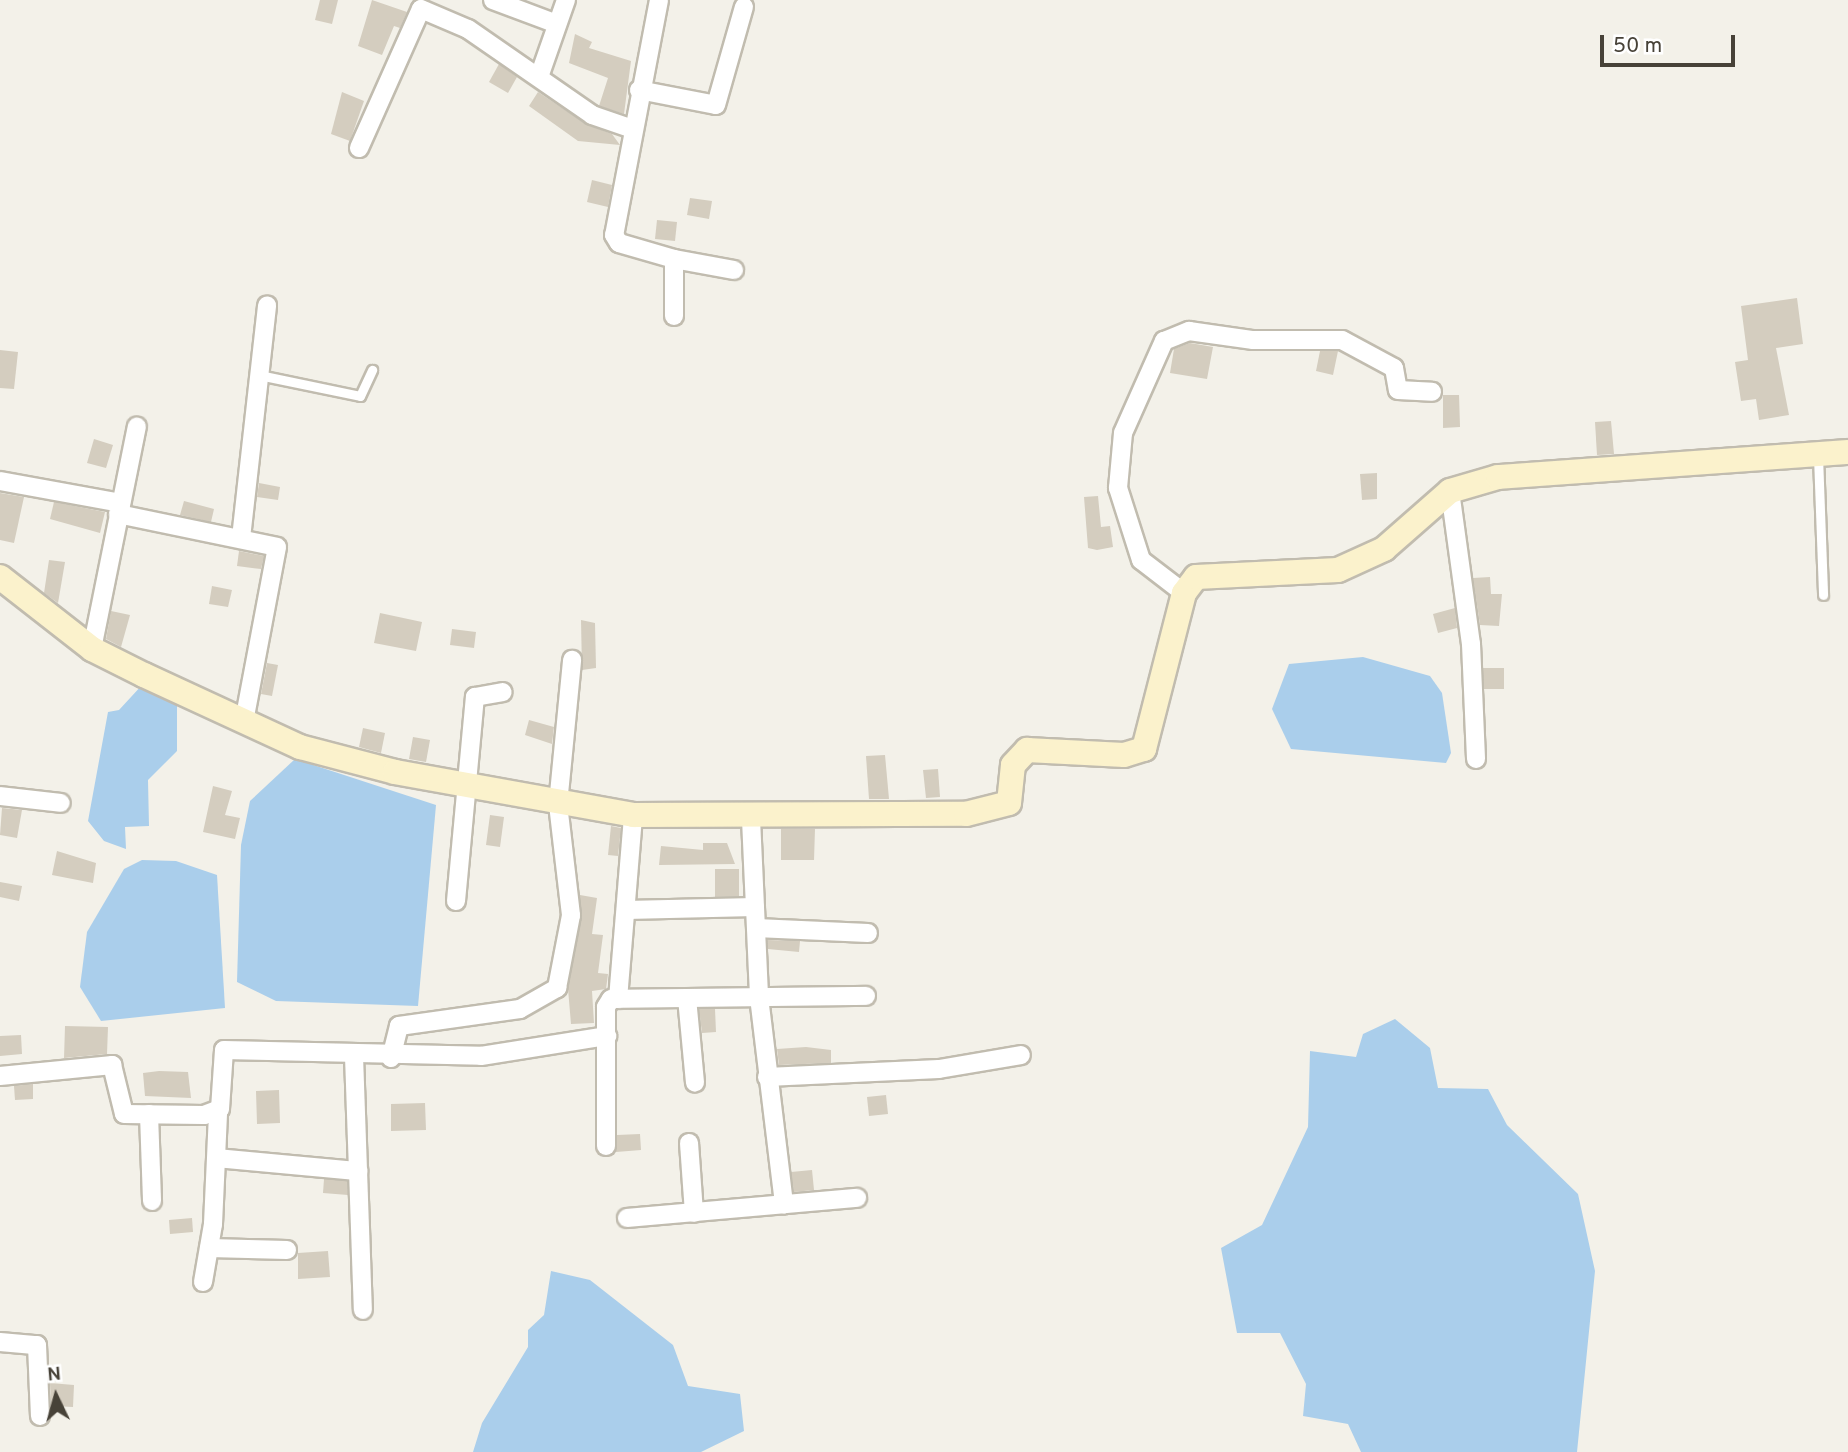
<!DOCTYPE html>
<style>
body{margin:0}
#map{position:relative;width:1848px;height:1452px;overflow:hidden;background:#f3f1e9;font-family:Overpass,sans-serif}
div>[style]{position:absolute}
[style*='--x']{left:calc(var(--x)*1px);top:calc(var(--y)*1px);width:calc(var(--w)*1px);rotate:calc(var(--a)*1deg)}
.water>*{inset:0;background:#aaceeb}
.building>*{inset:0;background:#d4cdbf}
.roads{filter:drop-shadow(2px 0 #c1bcaf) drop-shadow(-2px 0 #c1bcaf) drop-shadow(0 2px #c1bcaf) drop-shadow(0 -2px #c1bcaf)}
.lane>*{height:9px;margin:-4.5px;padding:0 4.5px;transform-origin:4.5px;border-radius:4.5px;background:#fff}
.street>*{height:18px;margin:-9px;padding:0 9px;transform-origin:9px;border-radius:9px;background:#fff}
.secondary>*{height:24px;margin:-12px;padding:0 12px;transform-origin:12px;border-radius:12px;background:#fbf2cc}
span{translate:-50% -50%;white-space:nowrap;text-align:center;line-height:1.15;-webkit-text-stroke:5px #fff;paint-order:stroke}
.north{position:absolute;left:21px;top:1361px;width:70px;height:70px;-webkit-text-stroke:5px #fff;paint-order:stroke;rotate:355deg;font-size:19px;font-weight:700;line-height:28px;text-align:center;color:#474238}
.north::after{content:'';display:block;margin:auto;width:24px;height:32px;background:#474238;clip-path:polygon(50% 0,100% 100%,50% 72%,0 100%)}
.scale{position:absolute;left:1600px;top:35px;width:135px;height:32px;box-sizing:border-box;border:4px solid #474238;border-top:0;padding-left:9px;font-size:21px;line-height:24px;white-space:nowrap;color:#474238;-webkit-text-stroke:5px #fff;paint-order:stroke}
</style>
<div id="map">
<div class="water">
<div style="clip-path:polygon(1363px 657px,1430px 676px,1442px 693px,1451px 753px,1446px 763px,1291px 749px,1272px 709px,1289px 664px)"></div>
<div style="clip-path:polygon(143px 684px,177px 699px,177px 751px,148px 780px,149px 826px,125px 827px,126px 849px,104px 841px,88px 821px,108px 712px,119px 710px)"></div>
<div style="clip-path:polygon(295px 759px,436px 805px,418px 1006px,276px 1001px,237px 982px,241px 845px,250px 801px)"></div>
<div style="clip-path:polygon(142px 860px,176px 861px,217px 875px,225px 1008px,101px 1021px,80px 987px,87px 932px,124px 869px)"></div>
<div style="clip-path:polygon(1395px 1019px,1430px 1048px,1438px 1088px,1488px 1089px,1507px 1125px,1578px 1194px,1595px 1271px,1577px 1452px,1361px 1452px,1348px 1424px,1303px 1416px,1306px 1384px,1280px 1333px,1237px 1333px,1221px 1248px,1262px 1225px,1308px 1127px,1310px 1051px,1356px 1057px,1363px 1034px)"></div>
<div style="clip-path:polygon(551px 1271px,590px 1280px,673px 1345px,688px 1386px,740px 1394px,744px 1431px,701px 1452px,473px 1452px,482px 1423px,528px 1347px,528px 1330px,544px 1315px)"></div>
</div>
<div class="building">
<div style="clip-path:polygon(320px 0,338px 0,332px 24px,315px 20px)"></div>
<div style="clip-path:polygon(372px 0,407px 12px,400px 28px,394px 26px,382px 55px,358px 46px)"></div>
<div style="clip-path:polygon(575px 34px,592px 42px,589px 48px,631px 61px,624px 114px,599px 106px,608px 78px,569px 63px)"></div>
<div style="clip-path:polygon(499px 64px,517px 77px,508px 93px,489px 82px)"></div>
<div style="clip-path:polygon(342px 92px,364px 101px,350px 141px,331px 134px)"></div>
<div style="clip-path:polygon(538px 92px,586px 124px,612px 134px,620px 145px,578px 141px,529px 106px)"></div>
<div style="clip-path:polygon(592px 180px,612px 185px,608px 207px,587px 202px)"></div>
<div style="clip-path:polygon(690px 198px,712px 201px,709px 219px,687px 215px)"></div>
<div style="clip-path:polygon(657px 220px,677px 222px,675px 241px,655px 239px)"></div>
<div style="clip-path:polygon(1797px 298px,1803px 344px,1776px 348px,1789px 415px,1759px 420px,1756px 399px,1741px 401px,1735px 362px,1748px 360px,1741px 306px)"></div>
<div style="clip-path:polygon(1190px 343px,1213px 347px,1207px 379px,1170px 373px,1174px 349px)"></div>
<div style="clip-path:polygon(0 350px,18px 352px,14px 389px,0 388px)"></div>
<div style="clip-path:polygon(1320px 351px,1338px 351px,1333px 375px,1316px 371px)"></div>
<div style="clip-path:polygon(1443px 395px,1459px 395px,1460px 427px,1443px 428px)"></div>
<div style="clip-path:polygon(1611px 421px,1614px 454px,1597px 455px,1595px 422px)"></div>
<div style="clip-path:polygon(94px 439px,113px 445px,106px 468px,87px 463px)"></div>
<div style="clip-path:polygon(1377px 473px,1377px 499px,1362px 500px,1360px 474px)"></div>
<div style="clip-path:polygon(259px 483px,280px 487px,278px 500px,257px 497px)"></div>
<div style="clip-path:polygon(0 493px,24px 497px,14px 543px,0 540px)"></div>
<div style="clip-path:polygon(1098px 496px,1101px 527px,1110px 526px,1113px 547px,1097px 550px,1088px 548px,1084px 497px)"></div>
<div style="clip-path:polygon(184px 501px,214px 509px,211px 522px,180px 515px)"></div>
<div style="clip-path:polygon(54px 502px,105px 512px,100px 533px,50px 519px)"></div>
<div style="clip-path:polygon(239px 551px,264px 556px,261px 569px,237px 566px)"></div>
<div style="clip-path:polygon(49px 560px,65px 562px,58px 603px,44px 593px)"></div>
<div style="clip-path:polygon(1490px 577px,1491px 594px,1502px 594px,1499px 626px,1480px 625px,1473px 578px)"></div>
<div style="clip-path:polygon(212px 586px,232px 590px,228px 607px,209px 604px)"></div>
<div style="clip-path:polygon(1455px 608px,1457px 628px,1438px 633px,1433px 614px)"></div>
<div style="clip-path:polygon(111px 611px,130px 615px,121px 647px,106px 639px)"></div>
<div style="clip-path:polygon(380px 613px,422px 622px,416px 651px,374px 643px)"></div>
<div style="clip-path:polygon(581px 620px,595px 623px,596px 668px,582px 670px)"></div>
<div style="clip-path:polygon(452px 629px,476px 632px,474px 648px,450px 645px)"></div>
<div style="clip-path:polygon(267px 663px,278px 665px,272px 696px,261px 694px)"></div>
<div style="clip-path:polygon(1483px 668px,1504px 668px,1504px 689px,1484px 689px)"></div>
<div style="clip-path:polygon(529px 720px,554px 727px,552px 744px,525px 735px)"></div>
<div style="clip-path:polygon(363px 728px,385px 733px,381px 753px,359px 747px)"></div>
<div style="clip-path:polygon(413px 737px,430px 740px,426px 762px,409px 759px)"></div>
<div style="clip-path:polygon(885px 755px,889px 799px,869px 799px,866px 756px)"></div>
<div style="clip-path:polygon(938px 769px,940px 797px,926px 798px,923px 770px)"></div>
<div style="clip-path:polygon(213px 786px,232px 791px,225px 815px,240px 818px,235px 839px,203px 832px)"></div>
<div style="clip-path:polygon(2px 808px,22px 810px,17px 838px,0 835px)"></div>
<div style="clip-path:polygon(490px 815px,504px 817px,500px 847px,486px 845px)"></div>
<div style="clip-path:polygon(611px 826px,621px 828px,618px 856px,608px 855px)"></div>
<div style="clip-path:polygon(781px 829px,815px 829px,814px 860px,781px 860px)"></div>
<div style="clip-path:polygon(703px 843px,727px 843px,735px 864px,659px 865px,661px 846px,703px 850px)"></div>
<div style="clip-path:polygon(57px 851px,96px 863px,93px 883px,52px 875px)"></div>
<div style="clip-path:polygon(715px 869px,739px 869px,739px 896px,715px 897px)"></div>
<div style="clip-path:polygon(0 882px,22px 886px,19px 901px,0 897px)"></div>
<div style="clip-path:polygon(580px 895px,597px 898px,592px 934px,603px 935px,598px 973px,608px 974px,606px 989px,592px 991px,594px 1023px,571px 1024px,568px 989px)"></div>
<div style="clip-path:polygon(768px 940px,800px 941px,799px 952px,768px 949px)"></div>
<div style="clip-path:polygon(699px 1009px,715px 1009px,716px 1032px,702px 1033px)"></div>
<div style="clip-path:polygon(65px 1026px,108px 1027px,107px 1054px,64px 1058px)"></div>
<div style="clip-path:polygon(21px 1035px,22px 1054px,0 1056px,0 1036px)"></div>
<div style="clip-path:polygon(806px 1047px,831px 1050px,831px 1063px,779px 1065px,777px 1049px)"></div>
<div style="clip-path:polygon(159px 1071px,188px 1072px,191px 1098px,145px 1096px,143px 1073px)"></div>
<div style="clip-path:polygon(33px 1084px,33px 1099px,15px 1100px,14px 1086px)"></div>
<div style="clip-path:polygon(279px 1090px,280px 1123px,257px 1124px,256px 1091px)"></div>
<div style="clip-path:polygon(886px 1095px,888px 1114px,869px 1116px,867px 1097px)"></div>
<div style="clip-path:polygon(425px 1103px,426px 1130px,391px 1131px,391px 1104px)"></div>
<div style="clip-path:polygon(640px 1134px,641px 1150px,616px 1152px,617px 1135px)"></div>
<div style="clip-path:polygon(812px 1170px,814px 1190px,794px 1192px,791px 1172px)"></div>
<div style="clip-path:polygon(324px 1179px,347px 1181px,348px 1195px,323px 1193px)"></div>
<div style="clip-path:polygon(192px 1218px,193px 1232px,170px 1234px,169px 1220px)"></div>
<div style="clip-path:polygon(328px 1251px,330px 1277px,298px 1279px,298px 1253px)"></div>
<div style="clip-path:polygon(50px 1383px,74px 1385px,73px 1407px,51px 1406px)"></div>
</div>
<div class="roads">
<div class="lane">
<div style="--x:259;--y:375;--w:103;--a:11.7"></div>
<div style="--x:360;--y:396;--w:29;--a:-65"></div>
<div style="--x:1818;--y:456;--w:139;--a:87.9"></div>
</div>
<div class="street">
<div style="--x:493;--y:0;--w:68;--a:20.6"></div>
<div style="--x:659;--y:0;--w:239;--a:100.8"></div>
<div style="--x:614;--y:235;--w:9;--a:58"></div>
<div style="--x:619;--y:243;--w:57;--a:16.2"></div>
<div style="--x:674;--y:259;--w:57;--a:90"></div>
<div style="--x:539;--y:77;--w:82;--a:-70.7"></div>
<div style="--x:639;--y:90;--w:78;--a:11"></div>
<div style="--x:716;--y:105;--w:102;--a:-74.1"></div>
<div style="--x:359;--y:148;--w:152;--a:-66"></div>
<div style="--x:421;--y:9;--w:51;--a:23.1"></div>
<div style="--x:468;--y:29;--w:151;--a:34.7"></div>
<div style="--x:592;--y:115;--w:40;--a:18.9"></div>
<div style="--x:674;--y:259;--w:61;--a:10.4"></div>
<div style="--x:0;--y:481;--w:123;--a:10.3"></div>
<div style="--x:1450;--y:491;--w:154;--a:82.2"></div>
<div style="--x:1471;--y:644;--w:115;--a:87.5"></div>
<div style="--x:118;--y:514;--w:162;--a:11.7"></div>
<div style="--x:277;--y:547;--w:178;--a:100.7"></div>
<div style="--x:241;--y:538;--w:234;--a:-83.6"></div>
<div style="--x:1184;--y:593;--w:54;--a:-142.5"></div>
<div style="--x:1141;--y:560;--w:76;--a:-107.7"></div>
<div style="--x:1118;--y:488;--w:55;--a:-84.8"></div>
<div style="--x:1123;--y:433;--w:101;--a:-66"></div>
<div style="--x:1164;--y:341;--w:27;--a:-22"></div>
<div style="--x:1189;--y:331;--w:65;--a:8"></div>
<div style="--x:1253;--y:340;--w:89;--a:0"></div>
<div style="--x:1342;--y:340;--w:59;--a:28.3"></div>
<div style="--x:1394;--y:368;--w:22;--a:80"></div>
<div style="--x:1398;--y:390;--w:34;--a:3"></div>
<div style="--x:92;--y:649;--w:227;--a:-78.6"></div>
<div style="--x:0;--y:796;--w:61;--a:6.5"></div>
<div style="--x:751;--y:819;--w:178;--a:87.4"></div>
<div style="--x:759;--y:997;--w:209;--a:83.1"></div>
<div style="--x:456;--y:901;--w:205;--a:-84.7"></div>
<div style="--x:475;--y:697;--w:28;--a:-10"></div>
<div style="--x:626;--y:910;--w:129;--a:-1.3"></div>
<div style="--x:756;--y:928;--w:112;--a:2.6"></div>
<div style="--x:687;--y:998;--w:85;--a:84.6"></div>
<div style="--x:618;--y:999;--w:185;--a:-85.3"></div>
<div style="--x:354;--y:1056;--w:254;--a:88"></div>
<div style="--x:391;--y:1058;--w:33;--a:-76"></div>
<div style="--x:399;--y:1026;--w:122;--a:-8"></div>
<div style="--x:520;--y:1009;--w:43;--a:-29.6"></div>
<div style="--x:557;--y:988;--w:74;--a:-79.1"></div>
<div style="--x:571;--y:915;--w:112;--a:-96.7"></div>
<div style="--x:558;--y:804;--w:145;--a:-84.4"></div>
<div style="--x:0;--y:1076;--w:113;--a:-5.6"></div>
<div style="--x:112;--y:1065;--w:50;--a:76.2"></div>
<div style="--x:124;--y:1114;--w:80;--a:0.7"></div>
<div style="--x:204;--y:1115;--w:17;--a:-21"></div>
<div style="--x:220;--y:1109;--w:59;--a:-86.1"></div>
<div style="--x:224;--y:1050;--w:257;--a:1.3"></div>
<div style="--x:481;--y:1056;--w:128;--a:-9"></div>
<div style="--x:767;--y:1077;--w:172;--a:-2.7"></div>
<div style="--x:939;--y:1069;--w:83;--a:-9.7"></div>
<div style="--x:149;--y:1114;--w:87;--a:88"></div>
<div style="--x:689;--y:1143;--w:70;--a:85.9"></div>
<div style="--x:606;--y:1146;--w:139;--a:-90"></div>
<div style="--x:606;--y:1007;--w:9;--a:-58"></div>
<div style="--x:611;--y:999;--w:255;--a:-0.7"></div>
<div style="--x:217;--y:1158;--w:142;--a:5.3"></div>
<div style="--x:627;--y:1218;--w:231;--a:-5"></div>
<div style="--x:209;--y:1248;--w:78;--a:1.5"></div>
<div style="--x:203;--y:1282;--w:59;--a:-80.2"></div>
<div style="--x:213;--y:1224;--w:111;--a:-87.4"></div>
<div style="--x:0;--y:1342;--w:37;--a:5"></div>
<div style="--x:37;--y:1345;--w:71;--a:87.6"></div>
</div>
<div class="secondary">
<div style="--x:0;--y:577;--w:117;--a:38"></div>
<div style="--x:92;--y:649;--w:58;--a:26.6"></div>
<div style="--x:144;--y:675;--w:172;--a:24.8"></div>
<div style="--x:300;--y:747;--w:98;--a:14.7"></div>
<div style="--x:395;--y:772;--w:242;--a:10.2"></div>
<div style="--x:633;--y:815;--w:333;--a:-0.2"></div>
<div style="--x:966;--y:814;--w:44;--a:-14.3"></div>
<div style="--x:1009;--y:803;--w:38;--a:-84"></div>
<div style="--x:1013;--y:765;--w:21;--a:-47"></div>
<div style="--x:1027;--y:750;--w:97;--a:3"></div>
<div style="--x:1124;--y:755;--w:21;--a:-17"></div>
<div style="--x:1144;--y:749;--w:161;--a:-75.6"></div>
<div style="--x:1184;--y:593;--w:20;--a:-53"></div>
<div style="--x:1196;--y:577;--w:142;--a:-2.8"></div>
<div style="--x:1338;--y:570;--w:51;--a:-24.5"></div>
<div style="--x:1384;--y:549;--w:88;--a:-41.3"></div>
<div style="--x:1450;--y:491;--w:50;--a:-16.3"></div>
<div style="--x:1498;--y:477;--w:351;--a:-4.1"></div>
</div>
</div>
<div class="north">N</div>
<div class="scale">50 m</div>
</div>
